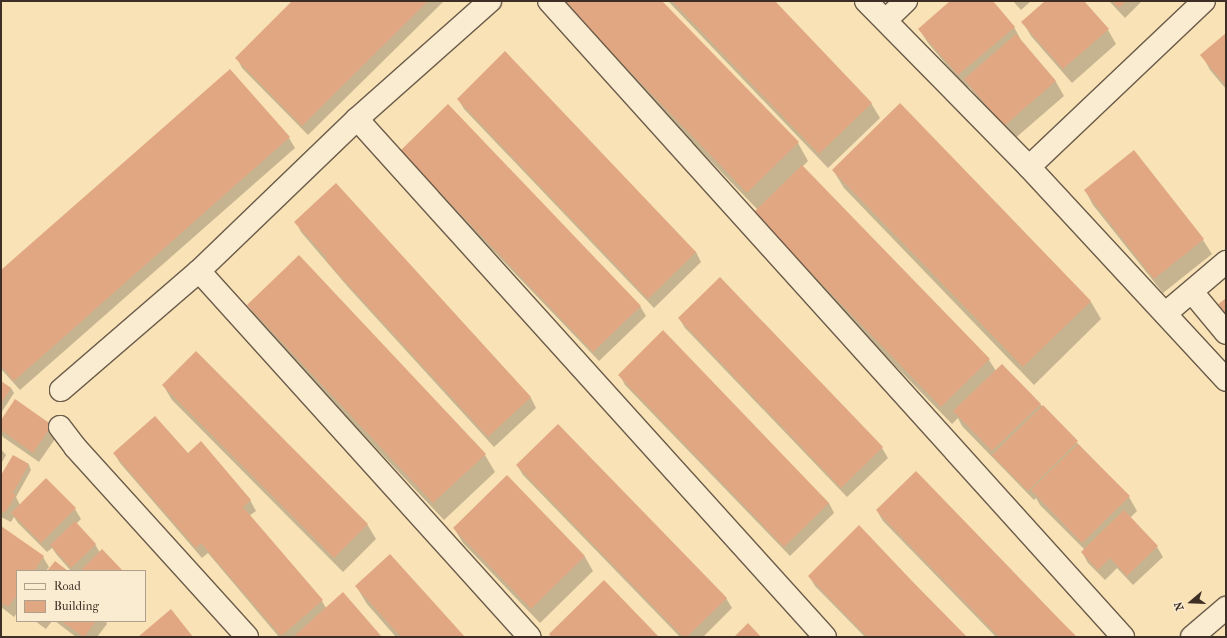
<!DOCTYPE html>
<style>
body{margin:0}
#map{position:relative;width:1227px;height:638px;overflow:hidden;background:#f8e2b6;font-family:"IM FELL French Canon",serif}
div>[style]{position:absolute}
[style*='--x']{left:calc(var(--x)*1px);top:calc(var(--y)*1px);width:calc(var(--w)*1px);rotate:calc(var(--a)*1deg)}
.shadow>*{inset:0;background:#0003}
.building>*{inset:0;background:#e0a782}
.roads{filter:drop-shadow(1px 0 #6c5c4a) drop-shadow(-1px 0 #6c5c4a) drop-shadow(0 1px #6c5c4a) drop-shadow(0 -1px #6c5c4a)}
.minor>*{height:22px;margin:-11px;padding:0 11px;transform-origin:11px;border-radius:11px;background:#faecd0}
span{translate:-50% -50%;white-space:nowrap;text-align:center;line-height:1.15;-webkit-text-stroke:3px #faecd0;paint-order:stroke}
.frame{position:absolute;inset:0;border:2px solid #3e2f26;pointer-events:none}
.legend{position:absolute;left:16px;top:570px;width:130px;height:52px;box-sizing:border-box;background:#faecd0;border:1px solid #afa08c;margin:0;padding:5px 7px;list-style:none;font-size:12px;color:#3e2f26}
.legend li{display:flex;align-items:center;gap:8px;height:20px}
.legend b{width:20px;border:1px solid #afa08c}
.north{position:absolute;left:1171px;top:582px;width:40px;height:40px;-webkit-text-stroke:3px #faecd0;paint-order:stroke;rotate:251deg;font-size:11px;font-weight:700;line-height:16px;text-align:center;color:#3e2f26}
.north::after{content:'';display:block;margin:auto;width:14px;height:18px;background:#3e2f26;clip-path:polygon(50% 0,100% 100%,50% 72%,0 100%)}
</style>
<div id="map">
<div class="shadow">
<div style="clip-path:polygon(294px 1px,444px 1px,308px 135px,242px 68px,237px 58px)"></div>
<div style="clip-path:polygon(660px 1px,798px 143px,808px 161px,802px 167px,989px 360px,996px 371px,1040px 404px,1129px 497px,1137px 511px,1130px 518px,1157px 547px,1163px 557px,1133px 585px,1117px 568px,1105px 580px,1088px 563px,1082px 552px,1085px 550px,1040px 505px,1036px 498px,1034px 500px,962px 426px,958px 418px,952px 424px,764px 231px,757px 209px,573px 19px)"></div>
<div style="clip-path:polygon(668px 1px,774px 1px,871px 103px,880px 118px,828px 168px)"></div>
<div style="clip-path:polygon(951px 1px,992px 1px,1014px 27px,1022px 42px,1056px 82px,1064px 96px,1013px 140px,969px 87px,967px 89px,928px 43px,919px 29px)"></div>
<div style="clip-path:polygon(1013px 1px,1031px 1px,1021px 10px)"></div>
<div style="clip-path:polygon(1046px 1px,1083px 1px,1108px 30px,1116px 44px,1072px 83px,1031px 36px,1023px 22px)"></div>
<div style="clip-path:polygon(1109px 1px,1142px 1px,1125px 18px)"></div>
<div style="clip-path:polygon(1226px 35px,1226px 89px,1210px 70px,1202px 55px)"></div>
<div style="clip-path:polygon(458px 99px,696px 252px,701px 262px,654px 308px,464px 109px)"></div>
<div style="clip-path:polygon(900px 104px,1091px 302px,1101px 319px,1034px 385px,844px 188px,833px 170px)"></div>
<div style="clip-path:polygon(289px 138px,295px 148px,20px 390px,1px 369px,1px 271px)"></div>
<div style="clip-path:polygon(402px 151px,640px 306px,646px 316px,599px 361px,407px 161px)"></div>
<div style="clip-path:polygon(336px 184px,531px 398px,536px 408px,494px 447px,348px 287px,301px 232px,296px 222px)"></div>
<div style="clip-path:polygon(1085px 190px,1203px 240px,1212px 254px,1163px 293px,1093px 205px)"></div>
<div style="clip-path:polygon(248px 305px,485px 455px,495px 472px,444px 520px,258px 323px)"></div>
<div style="clip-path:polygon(679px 318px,882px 448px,888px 458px,847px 497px,685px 328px)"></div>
<div style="clip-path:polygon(620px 375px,829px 503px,834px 513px,790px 556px,625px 385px)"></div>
<div style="clip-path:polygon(1px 382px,11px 388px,14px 393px,1px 413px)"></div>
<div style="clip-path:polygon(163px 385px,367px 524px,376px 539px,343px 572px,172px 400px)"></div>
<div style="clip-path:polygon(1px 422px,52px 426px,57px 436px,39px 462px,3px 437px,1px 433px)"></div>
<div style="clip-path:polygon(1px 449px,6px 455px,1px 464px)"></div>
<div style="clip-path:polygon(114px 453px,188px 454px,250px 500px,256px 511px,249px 516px,322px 601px,326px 608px,381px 637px,279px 637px,208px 553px,202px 558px,120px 463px)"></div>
<div style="clip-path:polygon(13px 456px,29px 465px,31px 470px,16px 497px,20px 505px,46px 479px,75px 509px,81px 519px,76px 524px,95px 544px,100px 553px,121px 571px,71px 571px,57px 555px,52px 548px,47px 552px,18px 523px,14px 517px,11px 522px,1px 517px,1px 477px)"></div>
<div style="clip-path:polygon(517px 465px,726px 598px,732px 608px,703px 637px,680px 637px,523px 475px)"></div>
<div style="clip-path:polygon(507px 477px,585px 557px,593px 571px,540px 623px,463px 543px,454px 528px)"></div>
<div style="clip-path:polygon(877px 511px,1076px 637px,996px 637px,883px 521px)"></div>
<div style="clip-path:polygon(1px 527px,43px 557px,49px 567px,46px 571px,17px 571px,17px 613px,14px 617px,1px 607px)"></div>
<div style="clip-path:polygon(809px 576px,966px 637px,865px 637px,815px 586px)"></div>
<div style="clip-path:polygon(356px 586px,464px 637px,396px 637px,367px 604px)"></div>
<div style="clip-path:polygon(35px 621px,52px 621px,46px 629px)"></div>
<div style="clip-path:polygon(55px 621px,106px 621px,107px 624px,97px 637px,76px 637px)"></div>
</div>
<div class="building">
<div style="clip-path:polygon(292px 1px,428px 1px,302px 126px,235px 58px)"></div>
<div style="clip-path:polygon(562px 1px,662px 1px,799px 142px,747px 193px)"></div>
<div style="clip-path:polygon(672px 1px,775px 1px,872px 103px,819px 154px)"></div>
<div style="clip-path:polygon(950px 1px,993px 1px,1015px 27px,958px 75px,918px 29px)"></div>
<div style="clip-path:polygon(1045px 1px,1084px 1px,1109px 29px,1063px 69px,1021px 22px)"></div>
<div style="clip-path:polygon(1112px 1px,1126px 1px,1119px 8px)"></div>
<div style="clip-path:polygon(1226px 33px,1226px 86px,1200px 55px)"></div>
<div style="clip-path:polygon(1016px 34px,1056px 81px,1004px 126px,964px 79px)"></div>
<div style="clip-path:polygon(505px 51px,696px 252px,648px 299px,457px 99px)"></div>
<div style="clip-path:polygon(230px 69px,290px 137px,14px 381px,1px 366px,1px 270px)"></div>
<div style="clip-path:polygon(900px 103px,1091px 301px,1023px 367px,832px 170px)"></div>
<div style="clip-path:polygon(448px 104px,641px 306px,593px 352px,400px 151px)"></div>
<div style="clip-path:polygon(1134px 150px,1204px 239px,1154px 279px,1084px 190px)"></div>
<div style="clip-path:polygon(802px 165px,990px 359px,941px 407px,753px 213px)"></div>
<div style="clip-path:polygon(336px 183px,531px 397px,488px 437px,341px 277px,326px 260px,327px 258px,294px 222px)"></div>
<div style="clip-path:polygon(299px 255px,486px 454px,433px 503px,247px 305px)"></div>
<div style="clip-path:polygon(720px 277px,883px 447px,841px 488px,678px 318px)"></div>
<div style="clip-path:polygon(1226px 298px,1226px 319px,1216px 306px)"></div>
<div style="clip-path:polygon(663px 330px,829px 503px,784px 547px,618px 375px)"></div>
<div style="clip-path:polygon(196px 351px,368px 524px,334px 558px,162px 385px)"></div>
<div style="clip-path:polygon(1002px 364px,1041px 404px,992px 451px,953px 411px)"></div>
<div style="clip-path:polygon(1px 381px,11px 388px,1px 404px)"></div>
<div style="clip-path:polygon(15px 399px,52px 425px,33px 453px,1px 430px,1px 420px)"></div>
<div style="clip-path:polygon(1043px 405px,1078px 441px,1028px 491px,992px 455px)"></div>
<div style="clip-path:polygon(155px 416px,188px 453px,201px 441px,251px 500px,243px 507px,323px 600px,281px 636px,201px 543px,196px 548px,113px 453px)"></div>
<div style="clip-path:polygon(558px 424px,727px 598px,687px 637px,683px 637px,516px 465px)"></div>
<div style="clip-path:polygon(1078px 444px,1130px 496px,1082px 543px,1031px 490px)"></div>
<div style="clip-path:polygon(13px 455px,29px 464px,13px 493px,16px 495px,5px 513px,1px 511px,1px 475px)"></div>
<div style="clip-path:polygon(916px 471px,1060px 620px,1077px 637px,999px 637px,894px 529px,876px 510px)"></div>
<div style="clip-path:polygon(507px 475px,585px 556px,531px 609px,453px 528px)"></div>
<div style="clip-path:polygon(46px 478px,76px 508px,41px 543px,11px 513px)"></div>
<div style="clip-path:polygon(1124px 510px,1158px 546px,1127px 576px,1110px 558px,1098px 570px,1081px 552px)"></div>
<div style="clip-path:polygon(75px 521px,96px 544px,71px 568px,50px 545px)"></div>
<div style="clip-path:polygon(859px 525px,912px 581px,967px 637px,867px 637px,808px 576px)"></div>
<div style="clip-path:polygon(1px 526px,44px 556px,34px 571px,17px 571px,17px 595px,8px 607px,1px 602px)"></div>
<div style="clip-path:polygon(102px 549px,123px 571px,80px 571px)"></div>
<div style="clip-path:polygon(390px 554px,465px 637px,401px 637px,355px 586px)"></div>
<div style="clip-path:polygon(55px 561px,68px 571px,47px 571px)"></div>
<div style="clip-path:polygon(604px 580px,659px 637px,551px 637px,549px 634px)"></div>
<div style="clip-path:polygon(343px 592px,382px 637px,293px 637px)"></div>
<div style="clip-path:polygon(171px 609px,193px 637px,138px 637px)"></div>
<div style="clip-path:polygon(61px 621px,96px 621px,84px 637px)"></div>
<div style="clip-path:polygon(748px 623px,761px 637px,734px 637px)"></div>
</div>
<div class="roads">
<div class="minor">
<div style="--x:549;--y:1;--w:857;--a:47.93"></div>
<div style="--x:866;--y:1;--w:233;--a:45.5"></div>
<div style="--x:1029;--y:167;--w:290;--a:47.2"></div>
<div style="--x:886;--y:20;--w:28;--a:-44"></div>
<div style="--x:357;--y:119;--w:698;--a:47.9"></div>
<div style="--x:1029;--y:167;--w:241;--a:-43.5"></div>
<div style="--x:199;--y:271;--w:493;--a:47.9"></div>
<div style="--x:1192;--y:292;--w:53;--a:50.3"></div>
<div style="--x:1166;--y:313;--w:79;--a:-40.4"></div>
<div style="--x:61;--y:390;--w:182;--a:-40.8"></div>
<div style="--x:199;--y:271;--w:219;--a:-43.9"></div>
<div style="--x:357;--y:119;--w:178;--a:-41.6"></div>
<div style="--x:60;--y:427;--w:25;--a:53"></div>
<div style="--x:75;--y:447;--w:256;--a:47.8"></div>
<div style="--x:1192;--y:637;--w:45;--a:-40.5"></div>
</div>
</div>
<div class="frame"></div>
<ul class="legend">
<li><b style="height:5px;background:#faecd0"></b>Road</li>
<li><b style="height:11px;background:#e0a782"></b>Building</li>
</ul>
<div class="north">N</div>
</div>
